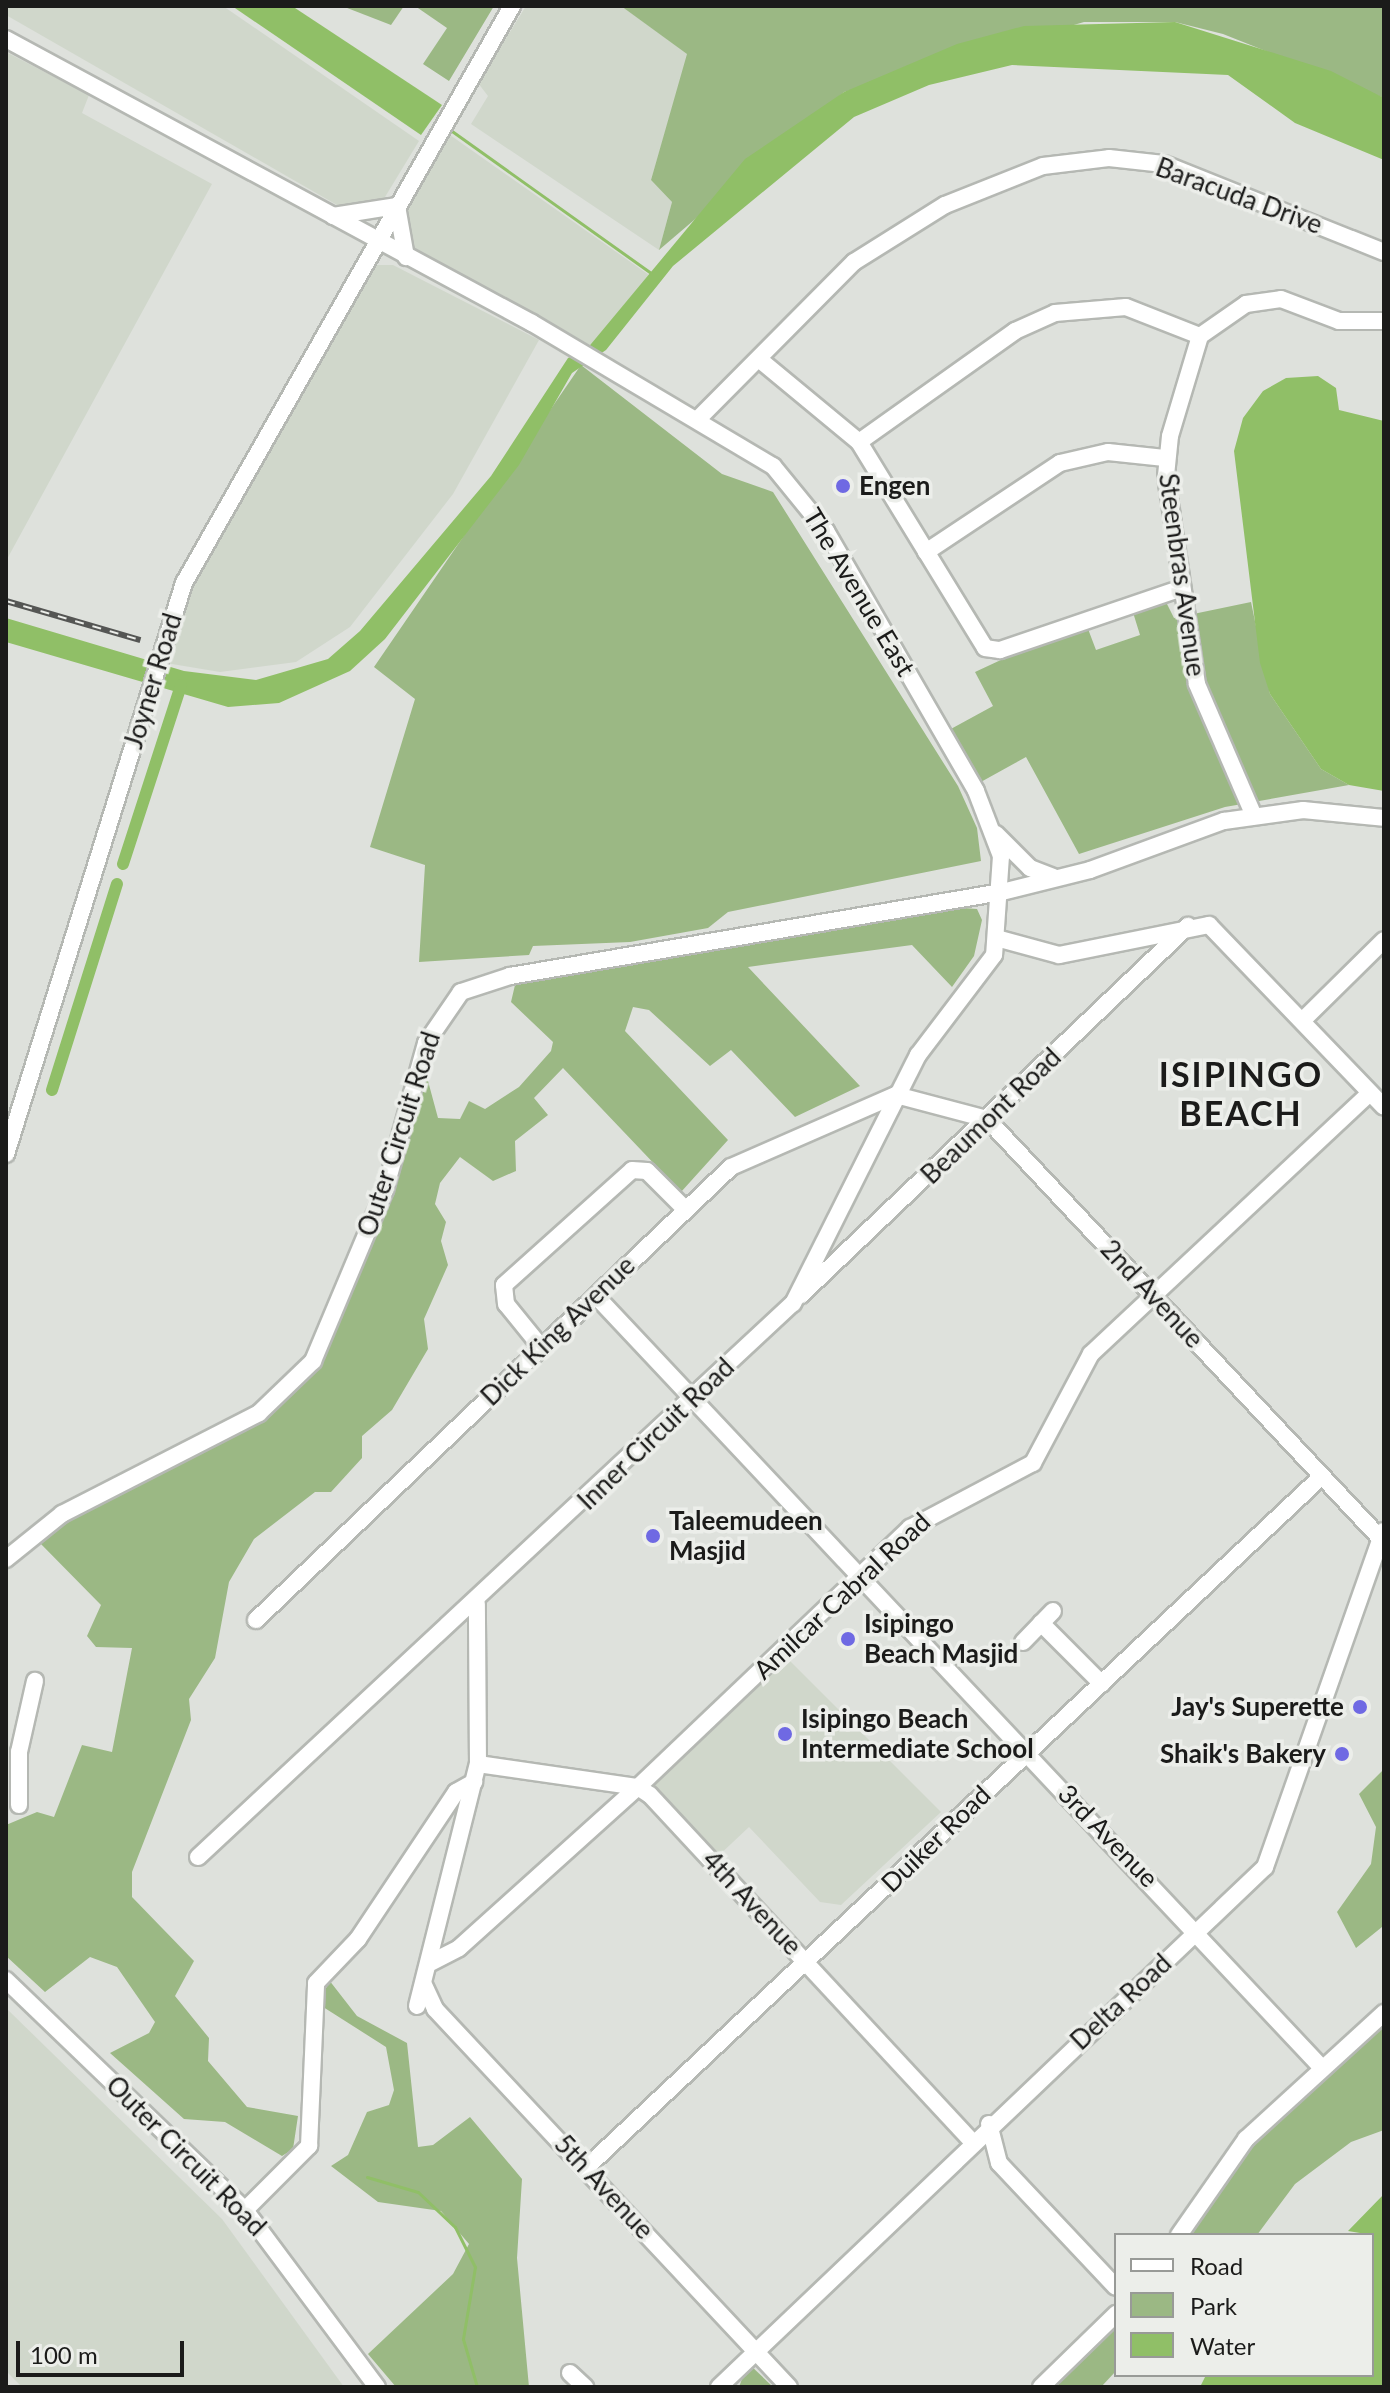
<!DOCTYPE html>
<style>
body{margin:0}
#map{position:relative;width:1390px;height:2393px;overflow:hidden;background:#dee1dc;font-family:Lato,sans-serif}
div>[style]{position:absolute}
[style*='--x']{left:calc(var(--x)*1px);top:calc(var(--y)*1px);width:calc(var(--w)*1px);rotate:calc(var(--a)*1deg)}
.built>*{inset:0;background:#d0d7cb}
.green>*{inset:0;background:#9bb884}
.water>*{inset:0;background:#90bf67}
.stream>*{height:3px;margin:-1.5px;padding:0 1.5px;transform-origin:1.5px;border-radius:1.5px;background:#90bf67}
.canal>*{height:12px;margin:-6px;padding:0 6px;transform-origin:6px;border-radius:6px;background:#90bf67}
.roads{filter:drop-shadow(2px 0 #b5b8b3) drop-shadow(-2px 0 #b5b8b3) drop-shadow(0 2px #b5b8b3) drop-shadow(0 -2px #b5b8b3)}
.minor>*{height:16px;margin:-8px;padding:0 8px;transform-origin:8px;border-radius:8px;background:#fff}
.rail>*{height:6px;margin-top:-3px;transform-origin:0;background:repeating-linear-gradient(90deg,#eceeea 0 9px,#555654 0 18px);box-sizing:border-box;border-block:2px solid #555654}
.dots>*{width:22px;height:22px;translate:-50% -50%;box-sizing:border-box;border:4px solid #eceeea;border-radius:50%}
span{translate:-50% -50%;white-space:nowrap;text-align:center;line-height:1.15;-webkit-text-stroke:7px #eceeea;paint-order:stroke}
.street-label{font-size:26px;color:#1b1b1a}
.poi-label{font-size:26px;color:#1b1b1a;font-weight:700}
.left{translate:0 -50%;text-align:left}
.right{translate:-100% -50%;text-align:right}
.district-label{font-size:34px;color:#1b1b1a;font-weight:700;letter-spacing:2px}
.frame{position:absolute;inset:0;border:8px solid #1b1b1a;pointer-events:none}
.legend{position:absolute;left:1114px;top:2233px;width:260px;height:144px;box-sizing:border-box;background:#eceeea;border:2px solid #989a97;margin:0;padding:10px 14px;list-style:none;font-size:24px;color:#1b1b1a}
.legend li{display:flex;align-items:center;gap:16px;height:40px}
.legend b{width:40px;border:2px solid #989a97}
.scale{position:absolute;left:16px;top:2341px;width:168px;height:36px;box-sizing:border-box;border:4px solid #1b1b1a;border-top:0;padding-left:10px;font-size:24px;line-height:28px;white-space:nowrap;color:#1b1b1a;-webkit-text-stroke:6px #eceeea;paint-order:stroke}
</style>
<div id="map">
<div class="built">
<div style="clip-path:polygon(6px 6px,223px 6px,419px 141px,385px 197px,373px 205px,337px 205px,6px 15px)"></div>
<div style="clip-path:polygon(526px 6px,621px 6px,688px 54px,651px 180px,672px 202px,659px 250px,471px 124px,488px 96px,478px 83px)"></div>
<div style="clip-path:polygon(6px 52px,89px 95px,82px 113px,212px 184px,6px 561px)"></div>
<div style="clip-path:polygon(450px 135px,649px 275px,586px 350px,412px 250px,404px 217px)"></div>
<div style="clip-path:polygon(372px 265px,393px 265px,539px 340px,453px 494px,350px 627px,296px 662px,220px 672px,166px 663px,194px 576px)"></div>
<div style="clip-path:polygon(786px 1657px,941px 1812px,841px 1905px,820px 1902px,749px 1827px,715px 1859px,647px 1786px)"></div>
<div style="clip-path:polygon(6px 2008px,222px 2219px,344px 2387px,22px 2387px,6px 2371px)"></div>
</div>
<div class="green">
<div style="clip-path:polygon(342px 6px,404px 6px,391px 25px)"></div>
<div style="clip-path:polygon(415px 6px,494px 6px,449px 81px,423px 64px,447px 28px)"></div>
<div style="clip-path:polygon(621px 6px,1384px 6px,1384px 98px,1223px 34px,1175px 22px,1084px 22px,844px 92px,659px 250px,672px 202px,651px 180px,687px 54px)"></div>
<div style="clip-path:polygon(581px 365px,722px 474px,773px 492px,958px 786px,977px 828px,981px 861px,728px 912px,708px 928px,630px 942px,533px 946px,529px 955px,419px 962px,425px 865px,370px 847px,415px 699px,374px 667px)"></div>
<div style="clip-path:polygon(1165px 600px,1174px 618px,1251px 602px,1270px 694px,1321px 769px,1349px 785px,1225px 807px,1079px 854px,1026px 757px,979px 783px,949px 730px,993px 706px,975px 672px,1085px 621px,1096px 650px,1140px 635px,1131px 606px)"></div>
<div style="clip-path:polygon(949px 907px,977px 909px,982px 920px,974px 956px,952px 987px,912px 945px,748px 967px,860px 1086px,795px 1117px,731px 1050px,710px 1066px,649px 1010px,633px 1007px,625px 1031px,728px 1140px,681px 1192px,563px 1068px,534px 1098px,548px 1115px,515px 1141px,516px 1171px,493px 1181px,460px 1157px,440px 1183px,435px 1204px,446px 1222px,441px 1241px,448px 1265px,424px 1319px,428px 1349px,392px 1410px,362px 1436px,362px 1458px,331px 1492px,315px 1492px,254px 1539px,229px 1582px,215px 1658px,189px 1699px,191px 1720px,132px 1872px,132px 1897px,194px 1961px,175px 1996px,209px 2038px,208px 2061px,247px 2107px,298px 2116px,293px 2149px,282px 2156px,225px 2122px,184px 2119px,110px 2053px,149px 2033px,155px 2022px,117px 1967px,90px 1957px,45px 1992px,6px 1956px,6px 1825px,37px 1812px,54px 1817px,82px 1745px,112px 1752px,132px 1648px,96px 1647px,87px 1636px,101px 1605px,38px 1541px,70px 1516px,241px 1432px,306px 1375px,420px 1079px,428px 1081px,438px 1118px,460px 1119px,469px 1101px,485px 1109px,519px 1087px,551px 1051px,553px 1042px,511px 1002px,515px 985px)"></div>
<div style="clip-path:polygon(1384px 1769px,1382px 1927px,1356px 1948px,1337px 1912px,1371px 1864px,1376px 1827px,1359px 1794px)"></div>
<div style="clip-path:polygon(329px 1980px,357px 2016px,407px 2043px,418px 2147px,433px 2145px,470px 2117px,522px 2179px,517px 2258px,529px 2387px,396px 2387px,368px 2354px,453px 2274px,469px 2244px,441px 2211px,378px 2202px,331px 2166px,348px 2155px,367px 2112px,389px 2105px,394px 2090px,386px 2047px,320px 2005px)"></div>
<div style="clip-path:polygon(1384px 2021px,1384px 2130px,1351px 2142px,1295px 2184px,1257px 2235px,1189px 2235px,1252px 2141px)"></div>
<div style="clip-path:polygon(1116px 2321px,1116px 2371px,1101px 2387px,1056px 2387px)"></div>
<div style="clip-path:polygon(748px 2363px,773px 2387px,739px 2387px)"></div>
</div>
<div class="water">
<div style="clip-path:polygon(232px 6px,292px 6px,442px 105px,421px 135px)"></div>
<div style="clip-path:polygon(1175px 22px,1331px 71px,1384px 98px,1384px 160px,1295px 123px,1228px 75px,1012px 65px,929px 85px,854px 117px,673px 266px,606px 350px,572px 373px,519px 465px,385px 639px,350px 671px,279px 703px,228px 707px,6px 642px,6px 618px,184px 671px,256px 680px,328px 659px,360px 631px,491px 476px,568px 358px,586px 350px,745px 159px,844px 92px,957px 44px,1024px 26px)"></div>
<div style="clip-path:polygon(1318px 376px,1336px 388px,1339px 410px,1384px 421px,1384px 791px,1349px 785px,1321px 769px,1270px 694px,1260px 663px,1234px 451px,1243px 418px,1263px 391px,1286px 378px)"></div>
<div style="clip-path:polygon(1384px 2194px,1384px 2387px,1200px 2387px,1206px 2375px,1372px 2375px,1372px 2235px,1348px 2231px)"></div>
</div>
<div class="stream">
<div style="--x:449;--y:129;--w:248;--a:35.5"></div>
<div style="--x:367;--y:2177;--w:53;--a:16.4"></div>
<div style="--x:418;--y:2192;--w:51;--a:43.4"></div>
<div style="--x:455;--y:2227;--w:45;--a:63.4"></div>
<div style="--x:475;--y:2267;--w:73;--a:99.5"></div>
<div style="--x:463;--y:2339;--w:50;--a:73.7"></div>
</div>
<div class="canal">
<div style="--x:123;--y:864;--w:188;--a:-72"></div>
<div style="--x:52;--y:1090;--w:216;--a:-72.5"></div>
</div>
<div class="roads">
<div class="minor">
<div style="--x:6;--y:39;--w:598;--a:28.37"></div>
<div style="--x:532;--y:323;--w:280;--a:30.7"></div>
<div style="--x:773;--y:466;--w:84;--a:50.8"></div>
<div style="--x:826;--y:531;--w:300;--a:60"></div>
<div style="--x:976;--y:791;--w:70;--a:69"></div>
<div style="--x:1001;--y:856;--w:99;--a:94"></div>
<div style="--x:994;--y:955;--w:126;--a:127.2"></div>
<div style="--x:918;--y:1055;--w:278;--a:116.7"></div>
<div style="--x:793;--y:1303;--w:813;--a:137.04"></div>
<div style="--x:333;--y:216;--w:65;--a:-8.9"></div>
<div style="--x:397;--y:206;--w:52;--a:80"></div>
<div style="--x:760;--y:360;--w:129;--a:39.6"></div>
<div style="--x:859;--y:442;--w:241;--a:58.5"></div>
<div style="--x:985;--y:648;--w:15;--a:8"></div>
<div style="--x:1000;--y:650;--w:192;--a:-18.8"></div>
<div style="--x:699;--y:418;--w:220;--a:-45.2"></div>
<div style="--x:854;--y:262;--w:107;--a:-32.1"></div>
<div style="--x:945;--y:205;--w:105;--a:-21.7"></div>
<div style="--x:1043;--y:166;--w:66;--a:-6.9"></div>
<div style="--x:1109;--y:158;--w:55;--a:6.2"></div>
<div style="--x:1164;--y:164;--w:237;--a:21.8"></div>
<div style="--x:859;--y:442;--w:191;--a:-35.4"></div>
<div style="--x:1015;--y:331;--w:44;--a:-24.2"></div>
<div style="--x:1055;--y:313;--w:71;--a:-4.8"></div>
<div style="--x:1126;--y:307;--w:79;--a:21.4"></div>
<div style="--x:926;--y:552;--w:161;--a:-33.6"></div>
<div style="--x:1060;--y:463;--w:49;--a:-12.9"></div>
<div style="--x:1108;--y:452;--w:57;--a:6"></div>
<div style="--x:1254;--y:816;--w:144;--a:-113.4"></div>
<div style="--x:1197;--y:684;--w:210;--a:-98.5"></div>
<div style="--x:1166;--y:476;--w:40;--a:-84.3"></div>
<div style="--x:1170;--y:436;--w:104;--a:-73.3"></div>
<div style="--x:1200;--y:336;--w:56;--a:-34.8"></div>
<div style="--x:1246;--y:304;--w:35;--a:-8"></div>
<div style="--x:1281;--y:299;--w:62;--a:20.8"></div>
<div style="--x:1339;--y:321;--w:45;--a:0"></div>
<div style="--x:996;--y:834;--w:48;--a:45"></div>
<div style="--x:1030;--y:868;--w:25;--a:21"></div>
<div style="--x:1000;--y:939;--w:61;--a:15.2"></div>
<div style="--x:1059;--y:955;--w:153;--a:-11.3"></div>
<div style="--x:1209;--y:925;--w:252;--a:46.1"></div>
<div style="--x:1302;--y:1021;--w:115;--a:-44.6"></div>
<div style="--x:6;--y:1154;--w:598;--a:-72.69"></div>
<div style="--x:184;--y:583;--w:664;--a:-60.38"></div>
<div style="--x:801;--y:1295;--w:535;--a:-43.64"></div>
<div style="--x:596;--y:1296;--w:1057;--a:46.76"></div>
<div style="--x:541;--y:1347;--w:55;--a:-129.1"></div>
<div style="--x:506;--y:1304;--w:19;--a:-96"></div>
<div style="--x:504;--y:1285;--w:172;--a:-41.9"></div>
<div style="--x:632;--y:1170;--w:15;--a:4"></div>
<div style="--x:647;--y:1171;--w:52;--a:45"></div>
<div style="--x:6;--y:1559;--w:72;--a:-38.8"></div>
<div style="--x:62;--y:1514;--w:221;--a:-27.1"></div>
<div style="--x:259;--y:1413;--w:75;--a:-43.9"></div>
<div style="--x:313;--y:1361;--w:186;--a:-67.2"></div>
<div style="--x:385;--y:1190;--w:153;--a:-74.4"></div>
<div style="--x:426;--y:1043;--w:62;--a:-55.5"></div>
<div style="--x:461;--y:992;--w:52;--a:-18.1"></div>
<div style="--x:510;--y:976;--w:499;--a:-9.7"></div>
<div style="--x:1002;--y:892;--w:91;--a:-14"></div>
<div style="--x:1090;--y:870;--w:143;--a:-20.1"></div>
<div style="--x:1224;--y:821;--w:80;--a:-7.9"></div>
<div style="--x:1303;--y:810;--w:81;--a:5.6"></div>
<div style="--x:256;--y:1620;--w:656;--a:-43.64"></div>
<div style="--x:731;--y:1167;--w:180;--a:-23.6"></div>
<div style="--x:896;--y:1095;--w:94;--a:14.8"></div>
<div style="--x:987;--y:1119;--w:576;--a:46.83"></div>
<div style="--x:1041;--y:1623;--w:86;--a:45"></div>
<div style="--x:1023;--y:1642;--w:43;--a:-45.9"></div>
<div style="--x:478;--y:1764;--w:162;--a:8.2"></div>
<div style="--x:638;--y:1787;--w:14;--a:34"></div>
<div style="--x:650;--y:1795;--w:473;--a:47.1"></div>
<div style="--x:19;--y:1805;--w:53;--a:-90"></div>
<div style="--x:19;--y:1752;--w:73;--a:-77.3"></div>
<div style="--x:432;--y:1962;--w:30;--a:-27"></div>
<div style="--x:459;--y:1948;--w:241;--a:-42"></div>
<div style="--x:638;--y:1787;--w:376;--a:-43.6"></div>
<div style="--x:910;--y:1528;--w:139;--a:-27.9"></div>
<div style="--x:1033;--y:1463;--w:123;--a:-62"></div>
<div style="--x:1091;--y:1354;--w:382;--a:-43.1"></div>
<div style="--x:6;--y:1980;--w:332;--a:43.9"></div>
<div style="--x:245;--y:2210;--w:221;--a:53.3"></div>
<div style="--x:424;--y:1985;--w:26;--a:65"></div>
<div style="--x:435;--y:2009;--w:518;--a:46.88"></div>
<div style="--x:417;--y:2006;--w:250;--a:-75.9"></div>
<div style="--x:478;--y:1764;--w:160;--a:-90.4"></div>
<div style="--x:989;--y:2124;--w:40;--a:75.6"></div>
<div style="--x:999;--y:2163;--w:170;--a:46.7"></div>
<div style="--x:587;--y:2167;--w:1006;--a:-43.23"></div>
<div style="--x:245;--y:2210;--w:91;--a:-45"></div>
<div style="--x:309;--y:2146;--w:163;--a:-87.5"></div>
<div style="--x:316;--y:1983;--w:61;--a:-46.3"></div>
<div style="--x:358;--y:1939;--w:177;--a:-56.3"></div>
<div style="--x:456;--y:1792;--w:21;--a:-29"></div>
<div style="--x:1179;--y:2235;--w:117;--a:-55.1"></div>
<div style="--x:1246;--y:2139;--w:187;--a:-42.4"></div>
<div style="--x:570;--y:2373;--w:21;--a:43"></div>
<div style="--x:719;--y:2387;--w:754;--a:-43.6"></div>
<div style="--x:1265;--y:1867;--w:356;--a:-70.6"></div>
<div style="--x:1041;--y:2387;--w:105;--a:-44.2"></div>
</div>
</div>
<div class="rail">
<div style="--x:6;--y:601;--w:140;--a:16.2"></div>
</div>
<div class="dots">
<div style="left:843px;top:486px;background:#6f69e3"></div>
<div style="left:653px;top:1536px;background:#6f69e3"></div>
<div style="left:848px;top:1639px;background:#6f69e3"></div>
<div style="left:1360px;top:1707px;background:#6f69e3"></div>
<div style="left:785px;top:1734px;background:#6f69e3"></div>
<div style="left:1342px;top:1754px;background:#6f69e3"></div>
</div>
<div class="street-label">
<span style="left:1239px;top:196px;rotate:20deg">Baracuda Drive</span>
<span style="left:1182px;top:575px;rotate:82deg">Steenbras Avenue</span>
<span style="left:859px;top:592px;rotate:59deg">The Avenue East</span>
<span style="left:153px;top:681px;rotate:-73deg">Joyner Road</span>
<span style="left:991px;top:1116px;rotate:-44deg">Beaumont Road</span>
<span style="left:399px;top:1134px;rotate:-72deg">Outer Circuit Road</span>
<span style="left:1152px;top:1294px;rotate:47deg">2nd Avenue</span>
<span style="left:558px;top:1331px;rotate:-44deg">Dick King Avenue</span>
<span style="left:656px;top:1434px;rotate:-44deg">Inner Circuit Road</span>
<span style="left:842px;top:1596px;rotate:-43deg">Amilcar Cabral Road</span>
<span style="left:1108px;top:1836px;rotate:46deg">3rd Avenue</span>
<span style="left:936px;top:1839px;rotate:-44deg">Duiker Road</span>
<span style="left:752px;top:1903px;rotate:47deg">4th Avenue</span>
<span style="left:1121px;top:2002px;rotate:-43deg">Delta Road</span>
<span style="left:186px;top:2156px;rotate:45deg">Outer Circuit Road</span>
<span style="left:604px;top:2187px;rotate:47deg">5th Avenue</span>
</div>
<div class="poi-label">
<span class="left" style="left:859px;top:486px">Engen</span>
<span class="left" style="left:669px;top:1536px">Taleemudeen<br>Masjid</span>
<span class="left" style="left:864px;top:1639px">Isipingo<br>Beach Masjid</span>
<span class="right" style="left:1344px;top:1707px">Jay's Superette</span>
<span class="left" style="left:801px;top:1734px">Isipingo Beach<br>Intermediate School</span>
<span class="right" style="left:1326px;top:1754px">Shaik's Bakery</span>
</div>
<div class="district-label">
<span style="left:1241px;top:1093px">ISIPINGO<br>BEACH</span>
</div>
<div class="frame"></div>
<ul class="legend">
<li><b style="height:10px;background:#fff"></b>Road</li>
<li><b style="height:22px;background:#9bb884"></b>Park</li>
<li><b style="height:22px;background:#90bf67"></b>Water</li>
</ul>
<div class="scale">100 m</div>
</div>
